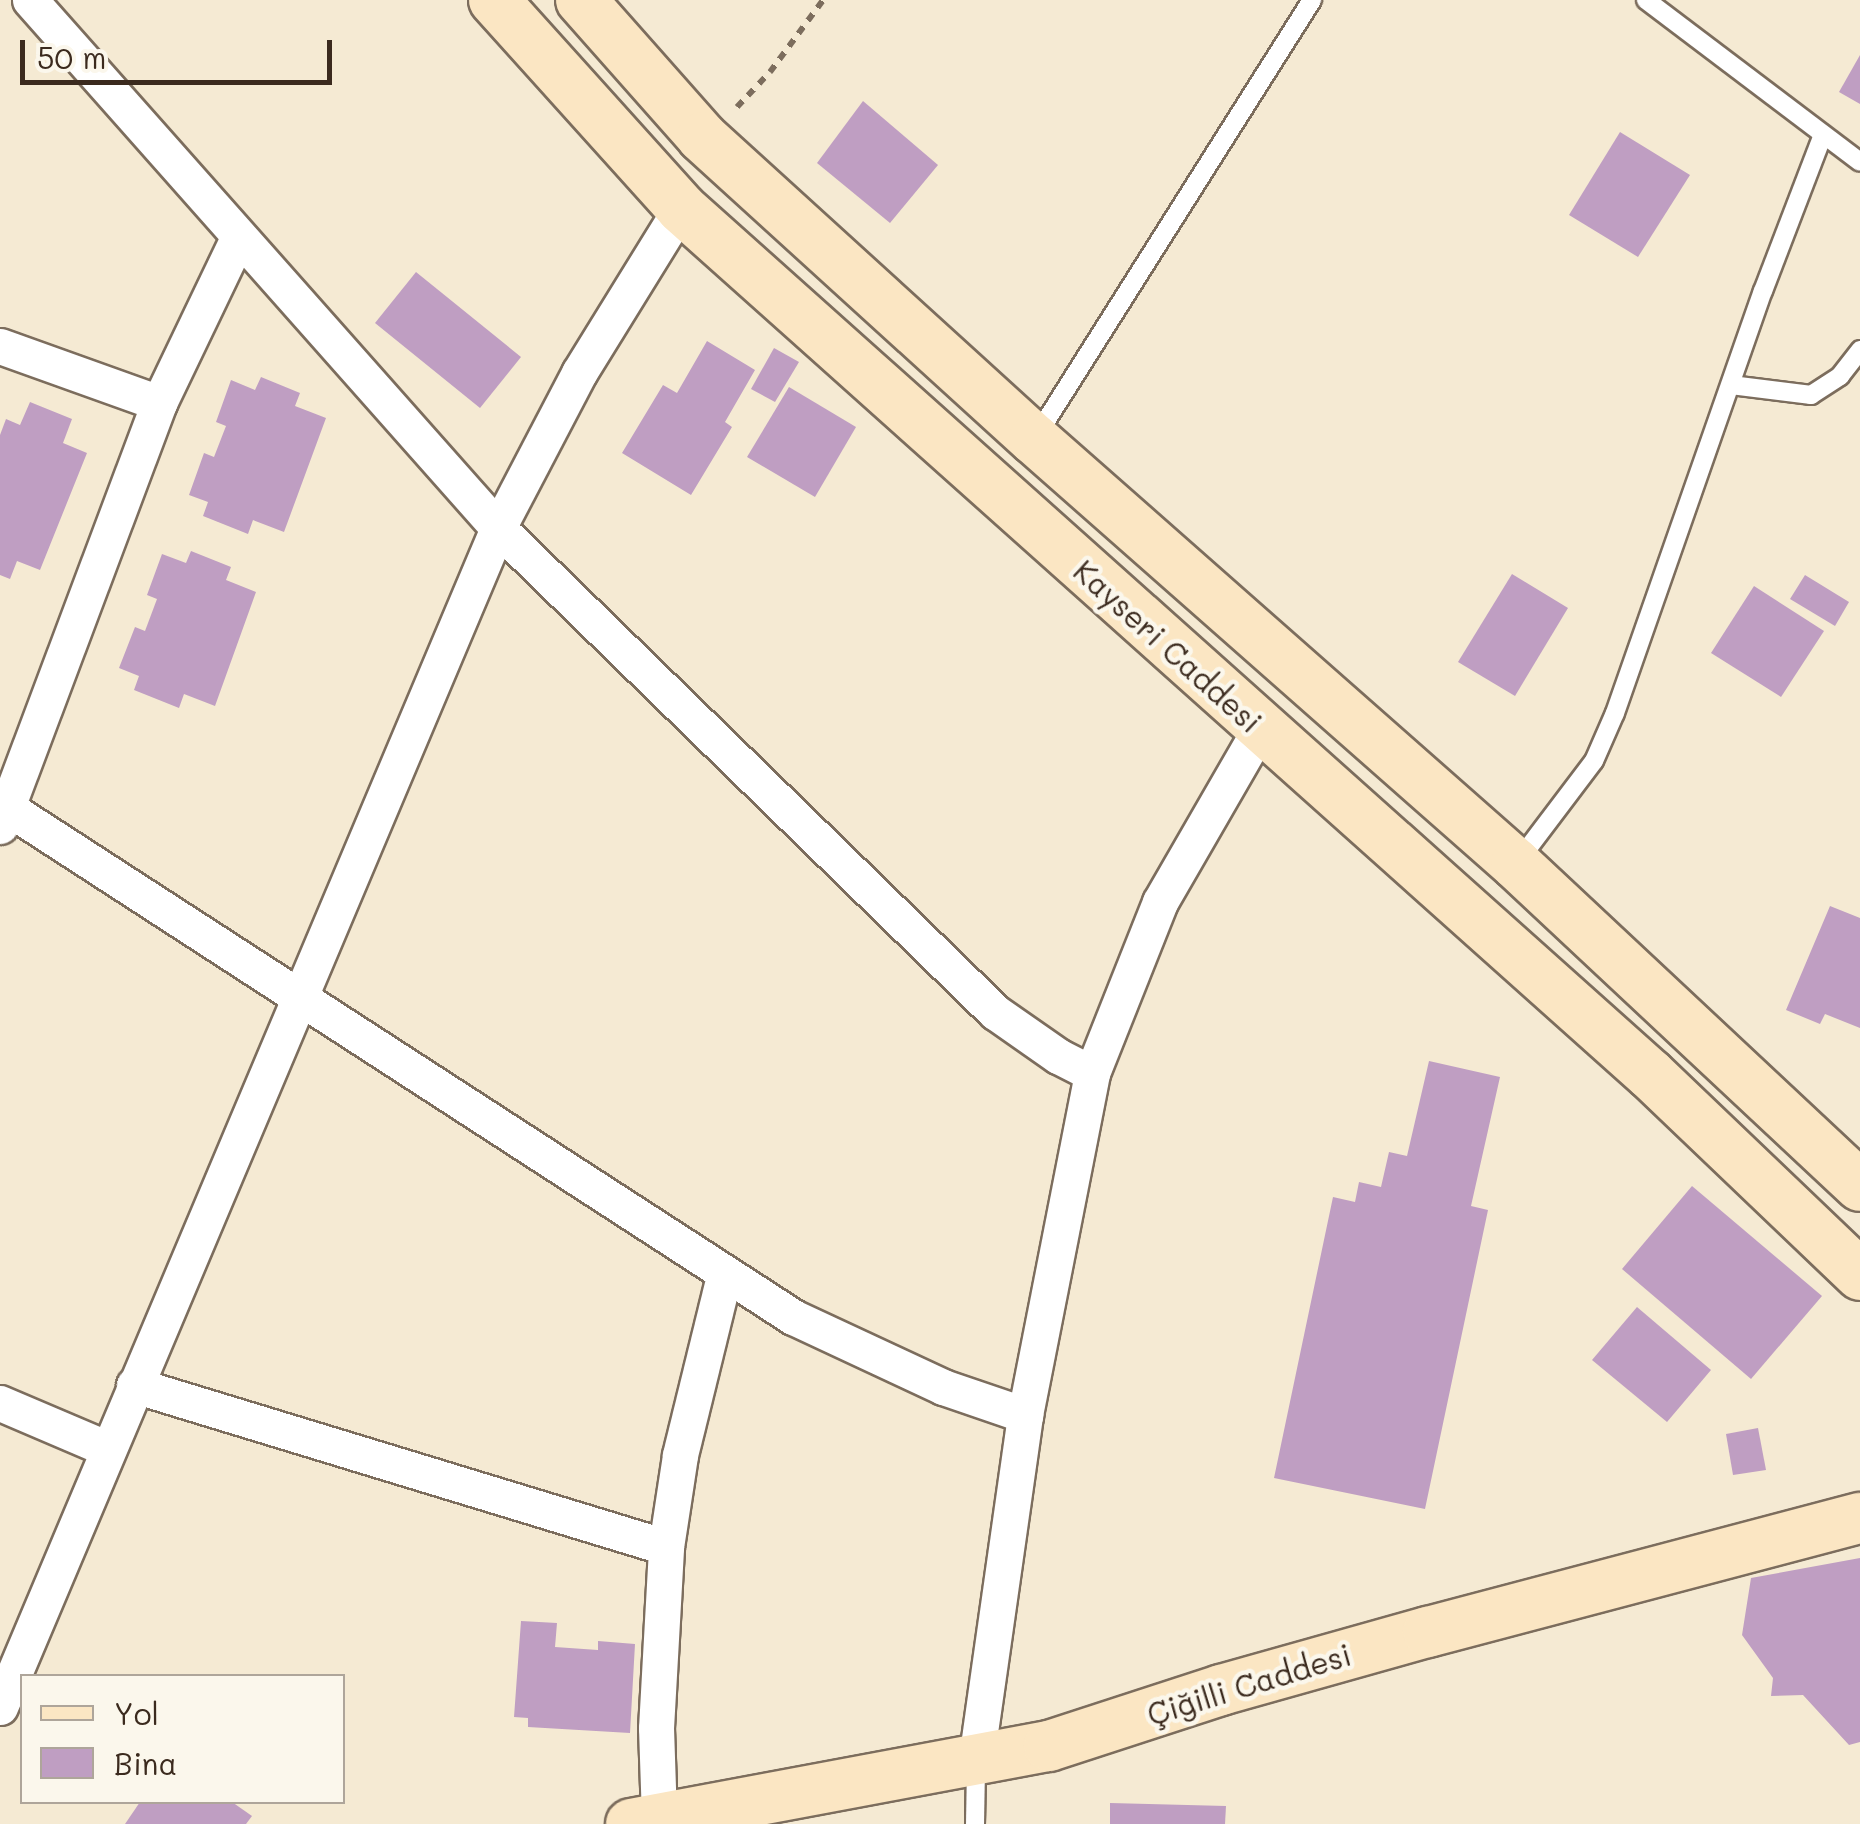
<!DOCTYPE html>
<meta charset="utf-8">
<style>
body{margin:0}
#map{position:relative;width:1860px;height:1824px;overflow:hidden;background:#f5ead3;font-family:Mali,sans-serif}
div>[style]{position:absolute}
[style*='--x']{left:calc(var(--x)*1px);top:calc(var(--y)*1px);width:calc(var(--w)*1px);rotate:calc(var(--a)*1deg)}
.building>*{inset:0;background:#bf9ec2}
.path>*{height:6px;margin-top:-3px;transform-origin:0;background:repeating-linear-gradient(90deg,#7c6d5d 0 8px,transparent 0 16px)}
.roads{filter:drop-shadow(2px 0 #7c6d5d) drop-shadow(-2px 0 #7c6d5d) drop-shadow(0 2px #7c6d5d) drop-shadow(0 -2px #7c6d5d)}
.service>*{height:18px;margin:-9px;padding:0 9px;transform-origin:9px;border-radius:9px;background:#fff}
.minor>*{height:35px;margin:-17.5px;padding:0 17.5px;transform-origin:17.5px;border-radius:17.5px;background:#fff}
.secondary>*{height:50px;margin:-25px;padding:0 25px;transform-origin:25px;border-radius:25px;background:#fbe6c3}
span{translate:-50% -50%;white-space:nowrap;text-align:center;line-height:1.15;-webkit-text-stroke:9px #fbf7ec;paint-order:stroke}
.street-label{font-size:30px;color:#3b2a1e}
.legend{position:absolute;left:20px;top:1674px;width:325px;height:130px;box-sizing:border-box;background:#fbf7ec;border:2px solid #aea59a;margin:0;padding:12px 18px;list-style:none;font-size:30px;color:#3b2a1e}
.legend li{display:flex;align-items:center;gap:20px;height:50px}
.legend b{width:50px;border:2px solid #aea59a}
.scale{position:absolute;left:20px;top:40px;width:312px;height:45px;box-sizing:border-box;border:5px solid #3b2a1e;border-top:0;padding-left:12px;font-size:30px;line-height:35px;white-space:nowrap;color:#3b2a1e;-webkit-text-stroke:8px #fbf7ec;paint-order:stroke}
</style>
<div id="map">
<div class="building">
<div style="clip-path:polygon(1860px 55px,1860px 104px,1839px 92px)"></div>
<div style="clip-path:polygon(863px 101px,938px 165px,890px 223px,817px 163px)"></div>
<div style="clip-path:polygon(1620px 132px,1690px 175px,1638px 257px,1569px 215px)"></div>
<div style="clip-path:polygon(416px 272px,521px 357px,480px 408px,375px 323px)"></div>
<div style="clip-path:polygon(707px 341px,755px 370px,725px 422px,732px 427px,691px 495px,622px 453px,663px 385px,677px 393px)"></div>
<div style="clip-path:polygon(774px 348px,799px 362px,775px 402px,751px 389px)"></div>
<div style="clip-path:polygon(261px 377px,300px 393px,295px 406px,326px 418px,284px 532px,253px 520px,248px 534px,203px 516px,208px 502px,189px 495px,204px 453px,214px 457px,226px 426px,216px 422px,231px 380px,255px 390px)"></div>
<div style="clip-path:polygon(789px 387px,856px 427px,815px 497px,747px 457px)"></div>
<div style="clip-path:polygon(30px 402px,72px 419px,63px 443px,87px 453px,40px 570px,17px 561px,10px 579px,0 575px,0 435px,6px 419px,20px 425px)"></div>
<div style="clip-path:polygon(191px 551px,231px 567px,226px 580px,256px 592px,215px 706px,184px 694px,179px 708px,134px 690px,139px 676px,119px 668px,135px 627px,145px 631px,157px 599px,147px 595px,162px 554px,186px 563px)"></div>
<div style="clip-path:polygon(1512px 574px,1568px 608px,1515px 696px,1458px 662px)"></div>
<div style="clip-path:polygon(1805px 575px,1849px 602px,1835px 626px,1790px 599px)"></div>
<div style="clip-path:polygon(1754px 586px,1824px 631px,1781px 697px,1711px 653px)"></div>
<div style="clip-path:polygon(1830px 906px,1860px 918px,1860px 1028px,1825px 1014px,1820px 1024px,1786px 1010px)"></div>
<div style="clip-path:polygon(1429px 1061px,1500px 1077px,1471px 1206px,1488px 1210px,1425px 1509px,1274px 1478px,1333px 1197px,1355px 1202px,1359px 1182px,1381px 1187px,1389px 1152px,1407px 1156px)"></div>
<div style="clip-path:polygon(1692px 1186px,1822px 1296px,1751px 1379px,1622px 1269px)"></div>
<div style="clip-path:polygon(1637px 1307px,1711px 1370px,1667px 1422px,1592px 1360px)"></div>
<div style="clip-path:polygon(1758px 1428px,1766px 1470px,1733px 1475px,1726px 1434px)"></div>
<div style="clip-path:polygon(1860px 1558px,1860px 1742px,1849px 1745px,1803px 1695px,1771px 1696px,1773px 1678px,1742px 1635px,1751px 1578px)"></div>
<div style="clip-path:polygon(521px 1621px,557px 1623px,555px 1647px,598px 1650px,598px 1641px,635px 1644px,630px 1733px,528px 1727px,528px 1718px,514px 1717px)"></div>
<div style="clip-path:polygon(140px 1802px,232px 1802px,252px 1816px,246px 1824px,125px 1824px)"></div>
<div style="clip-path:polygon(1110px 1803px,1226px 1806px,1225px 1824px,1110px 1824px)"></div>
</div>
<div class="path">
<div style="--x:737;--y:107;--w:48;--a:-46.7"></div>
<div style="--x:770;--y:72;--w:89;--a:-53.6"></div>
</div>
<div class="roads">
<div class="service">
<div style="--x:1646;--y:0;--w:268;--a:37.1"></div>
<div style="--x:1731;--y:385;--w:81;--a:7.1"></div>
<div style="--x:1811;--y:395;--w:35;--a:-33"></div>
<div style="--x:1840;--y:376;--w:33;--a:-52"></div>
<div style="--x:1037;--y:435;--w:515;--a:-57.7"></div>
<div style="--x:1519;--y:860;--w:124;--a:-52.9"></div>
<div style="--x:1594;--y:761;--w:52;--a:-66.4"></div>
<div style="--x:1615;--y:713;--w:447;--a:-70.7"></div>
<div style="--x:1763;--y:291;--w:165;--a:-69"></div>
<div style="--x:975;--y:1824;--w:59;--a:-89"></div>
</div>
<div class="minor">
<div style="--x:30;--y:0;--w:706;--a:48.45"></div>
<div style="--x:498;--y:528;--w:694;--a:44.24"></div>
<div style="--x:995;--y:1012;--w:77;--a:34.9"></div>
<div style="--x:1058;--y:1056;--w:38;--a:27"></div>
<div style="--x:0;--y:346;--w:169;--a:19.7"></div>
<div style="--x:0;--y:803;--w:945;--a:32.95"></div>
<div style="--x:793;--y:1317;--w:166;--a:25"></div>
<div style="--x:943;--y:1387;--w:87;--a:18.9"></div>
<div style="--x:0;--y:826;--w:452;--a:-69.4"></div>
<div style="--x:159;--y:403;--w:183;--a:-64.4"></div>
<div style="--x:134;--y:1385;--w:556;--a:16.94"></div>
<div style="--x:0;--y:1403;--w:117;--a:23.1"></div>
<div style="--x:0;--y:1707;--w:1280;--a:-67.1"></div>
<div style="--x:498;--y:528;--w:175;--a:-62.4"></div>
<div style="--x:579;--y:373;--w:194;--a:-58.3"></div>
<div style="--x:976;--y:1760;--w:348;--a:-81.9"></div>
<div style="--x:1025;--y:1415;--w:349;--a:-78.9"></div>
<div style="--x:1092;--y:1073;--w:184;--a:-68.3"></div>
<div style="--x:1160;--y:902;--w:200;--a:-60"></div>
<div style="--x:659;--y:1818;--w:90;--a:-91.9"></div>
<div style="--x:656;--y:1728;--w:181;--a:-86.8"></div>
<div style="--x:666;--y:1547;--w:93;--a:-81.3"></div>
<div style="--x:680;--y:1455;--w:184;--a:-76.2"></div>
</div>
<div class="secondary">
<div style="--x:494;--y:0;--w:280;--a:48"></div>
<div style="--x:681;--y:208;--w:1300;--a:41.79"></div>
<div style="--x:1650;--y:1074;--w:291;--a:43.7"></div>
<div style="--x:581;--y:0;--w:183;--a:48.5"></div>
<div style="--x:702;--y:137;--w:449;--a:42.3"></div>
<div style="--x:1034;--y:439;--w:643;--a:41.4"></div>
<div style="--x:1516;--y:864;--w:471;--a:43.1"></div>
<div style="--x:631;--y:1824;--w:425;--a:-10.6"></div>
<div style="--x:1049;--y:1746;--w:181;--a:-18"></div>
<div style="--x:1221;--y:1690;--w:215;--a:-15.7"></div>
<div style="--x:1428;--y:1632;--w:447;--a:-14.8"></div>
</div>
</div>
<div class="street-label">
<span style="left:1168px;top:646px;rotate:42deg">Kayseri Caddesi</span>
<span style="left:1249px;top:1684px;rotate:-17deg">Çiğilli Caddesi</span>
</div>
<ul class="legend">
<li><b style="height:12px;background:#fbe6c3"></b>Yol</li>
<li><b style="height:28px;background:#bf9ec2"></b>Bina</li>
</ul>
<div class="scale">50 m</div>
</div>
